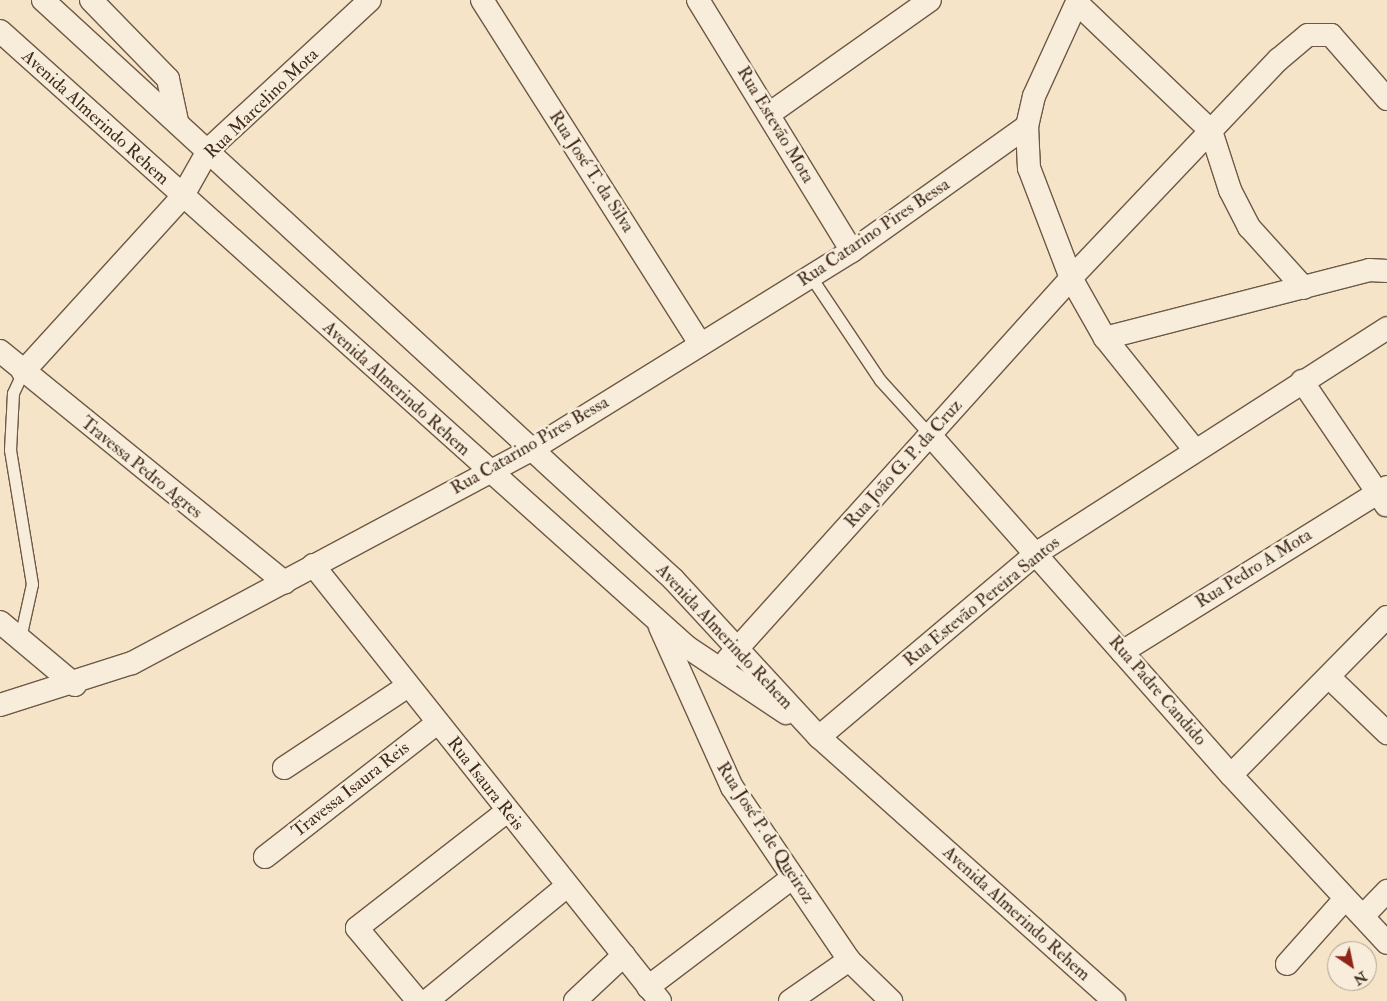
<!DOCTYPE html>
<meta charset="utf-8">
<style>
body{margin:0}
#map{position:relative;width:1387px;height:1001px;overflow:hidden;background:#f5e4c7;font-family:"IM FELL Double Pica",serif}
div>[style]{position:absolute}
[style*='--x']{left:calc(var(--x)*1px);top:calc(var(--y)*1px);width:calc(var(--w)*1px);rotate:calc(var(--a)*1deg)}
.roads{filter:drop-shadow(1px 0 #6e5946) drop-shadow(-1px 0 #6e5946) drop-shadow(0 1px #6e5946) drop-shadow(0 -1px #6e5946)}
.lane>*{height:11px;margin:-5.5px;padding:0 5.5px;transform-origin:5.5px;border-radius:5.5px;background:#f8eddb}
.street>*{height:22px;margin:-11px;padding:0 11px;transform-origin:11px;border-radius:11px;background:#f8eddb}
span{translate:-50% -50%;white-space:nowrap;text-align:center;line-height:1.15;-webkit-text-stroke:5px #f8eddb;paint-order:stroke}
.street-label{font-size:18px;color:#412b1b}
.north{position:absolute;left:1327px;top:941px;width:50px;height:50px;box-sizing:border-box;background:#f8eddb;border:1px solid #af9f8e;border-radius:50%;rotate:146deg;font-size:14px;font-weight:700;line-height:20px;text-align:center;color:#412b1b}
.north::after{content:'';display:block;margin:auto;width:18px;height:22px;background:#8f2418;clip-path:polygon(50% 0,100% 100%,50% 72%,0 100%)}
</style>
<div id="map">
<div class="roads">
<div class="lane">
<div style="--x:811;--y:277;--w:124;--a:56.2"></div>
<div style="--x:880;--y:380;--w:74;--a:47.7"></div>
<div style="--x:20;--y:638;--w:55;--a:-77.5"></div>
<div style="--x:32;--y:584;--w:136;--a:-99.3"></div>
<div style="--x:10;--y:450;--w:57;--a:-87"></div>
<div style="--x:13;--y:393;--w:23;--a:-65"></div>
</div>
<div class="street">
<div style="--x:43;--y:0;--w:857;--a:42.59"></div>
<div style="--x:674;--y:580;--w:214;--a:47.3"></div>
<div style="--x:819;--y:737;--w:396;--a:41.8"></div>
<div style="--x:91;--y:0;--w:110;--a:45.7"></div>
<div style="--x:168;--y:79;--w:43;--a:77.9"></div>
<div style="--x:482;--y:0;--w:406;--a:57.6"></div>
<div style="--x:698;--y:0;--w:294;--a:58.5"></div>
<div style="--x:1078;--y:0;--w:106;--a:114.6"></div>
<div style="--x:1034;--y:96;--w:31;--a:103"></div>
<div style="--x:1027;--y:126;--w:42;--a:87.3"></div>
<div style="--x:1029;--y:168;--w:118;--a:69.1"></div>
<div style="--x:1071;--y:278;--w:69;--a:60.5"></div>
<div style="--x:1105;--y:338;--w:142;--a:51.3"></div>
<div style="--x:1077;--y:3;--w:185;--a:43.7"></div>
<div style="--x:1211;--y:131;--w:62;--a:72.1"></div>
<div style="--x:1230;--y:190;--w:42;--a:62.8"></div>
<div style="--x:1249;--y:227;--w:82;--a:48"></div>
<div style="--x:0;--y:31;--w:923;--a:41.88"></div>
<div style="--x:687;--y:647;--w:119;--a:33.7"></div>
<div style="--x:769;--y:114;--w:197;--a:-35.3"></div>
<div style="--x:1105;--y:338;--w:273;--a:-14.4"></div>
<div style="--x:1369;--y:270;--w:18;--a:3"></div>
<div style="--x:0;--y:351;--w:367;--a:39.1"></div>
<div style="--x:23;--y:372;--w:236;--a:-47.7"></div>
<div style="--x:182;--y:197;--w:55;--a:-60.6"></div>
<div style="--x:209;--y:149;--w:219;--a:-42.8"></div>
<div style="--x:1302;--y:381;--w:150;--a:55.9"></div>
<div style="--x:930;--y:435;--w:454;--a:48.5"></div>
<div style="--x:1231;--y:775;--w:229;--a:47.1"></div>
<div style="--x:313;--y:565;--w:557;--a:51.48"></div>
<div style="--x:0;--y:622;--w:98;--a:40"></div>
<div style="--x:660;--y:627;--w:175;--a:65.8"></div>
<div style="--x:732;--y:787;--w:209;--a:55.9"></div>
<div style="--x:849;--y:960;--w:59;--a:44.3"></div>
<div style="--x:1122;--y:652;--w:312;--a:-31.9"></div>
<div style="--x:728;--y:659;--w:513;--a:-48"></div>
<div style="--x:1071;--y:278;--w:301;--a:-46.5"></div>
<div style="--x:1278;--y:60;--w:39;--a:-40"></div>
<div style="--x:1308;--y:35;--w:23;--a:0"></div>
<div style="--x:1331;--y:35;--w:85;--a:48.8"></div>
<div style="--x:1329;--y:677;--w:81;--a:44"></div>
<div style="--x:0;--y:705;--w:139;--a:-17.7"></div>
<div style="--x:132;--y:663;--w:456;--a:-28.1"></div>
<div style="--x:534;--y:448;--w:374;--a:-31.8"></div>
<div style="--x:852;--y:251;--w:215;--a:-35.5"></div>
<div style="--x:819;--y:737;--w:285;--a:-40.2"></div>
<div style="--x:1037;--y:553;--w:416;--a:-32.7"></div>
<div style="--x:284;--y:768;--w:149;--a:-33.5"></div>
<div style="--x:1231;--y:775;--w:222;--a:-45.4"></div>
<div style="--x:265;--y:857;--w:218;--a:-37.9"></div>
<div style="--x:1363;--y:916;--w:35;--a:-46"></div>
<div style="--x:1287;--y:964;--w:87;--a:-48.3"></div>
<div style="--x:648;--y:987;--w:181;--a:-37.1"></div>
<div style="--x:418;--y:1001;--w:95;--a:-129.9"></div>
<div style="--x:357;--y:928;--w:189;--a:-37.9"></div>
<div style="--x:427;--y:1001;--w:180;--a:-39.4"></div>
<div style="--x:575;--y:1001;--w:67;--a:-43.2"></div>
<div style="--x:790;--y:1001;--w:72;--a:-34.8"></div>
</div>
</div>
<div class="street-label">
<span style="left:262px;top:104px;rotate:-44deg">Rua Marcelino Mota</span>
<span style="left:95px;top:118px;rotate:42deg">Avenida Almerindo Rehem</span>
<span style="left:775px;top:125px;rotate:59deg">Rua Estevão Mota</span>
<span style="left:591px;top:172px;rotate:57deg">Rua José T. da Silva</span>
<span style="left:874px;top:233px;rotate:-34deg">Rua Catarino Pires Bessa</span>
<span style="left:396px;top:389px;rotate:42deg">Avenida Almerindo Rehem</span>
<span style="left:530px;top:446px;rotate:-30deg">Rua Catarino Pires Bessa</span>
<span style="left:904px;top:464px;rotate:-48deg">Rua João G. P. da Cruz</span>
<span style="left:141px;top:468px;rotate:39deg">Travessa Pedro Agres</span>
<span style="left:1254px;top:569px;rotate:-32deg">Rua Pedro A Mota</span>
<span style="left:982px;top:602px;rotate:-39deg">Rua Estevão Pereira Santos</span>
<span style="left:724px;top:637px;rotate:47deg">Avenida Almerindo Rehem</span>
<span style="left:1157px;top:691px;rotate:49deg">Rua Padre Candido</span>
<span style="left:485px;top:784px;rotate:52deg">Rua Isaura Reis</span>
<span style="left:351px;top:790px;rotate:-38deg">Travessa Isaura Reis</span>
<span style="left:765px;top:833px;rotate:57deg">Rua José P. de Queiroz</span>
<span style="left:1016px;top:914px;rotate:42deg">Avenida Almerindo Rehem</span>
</div>
<div class="north">N</div>
</div>
